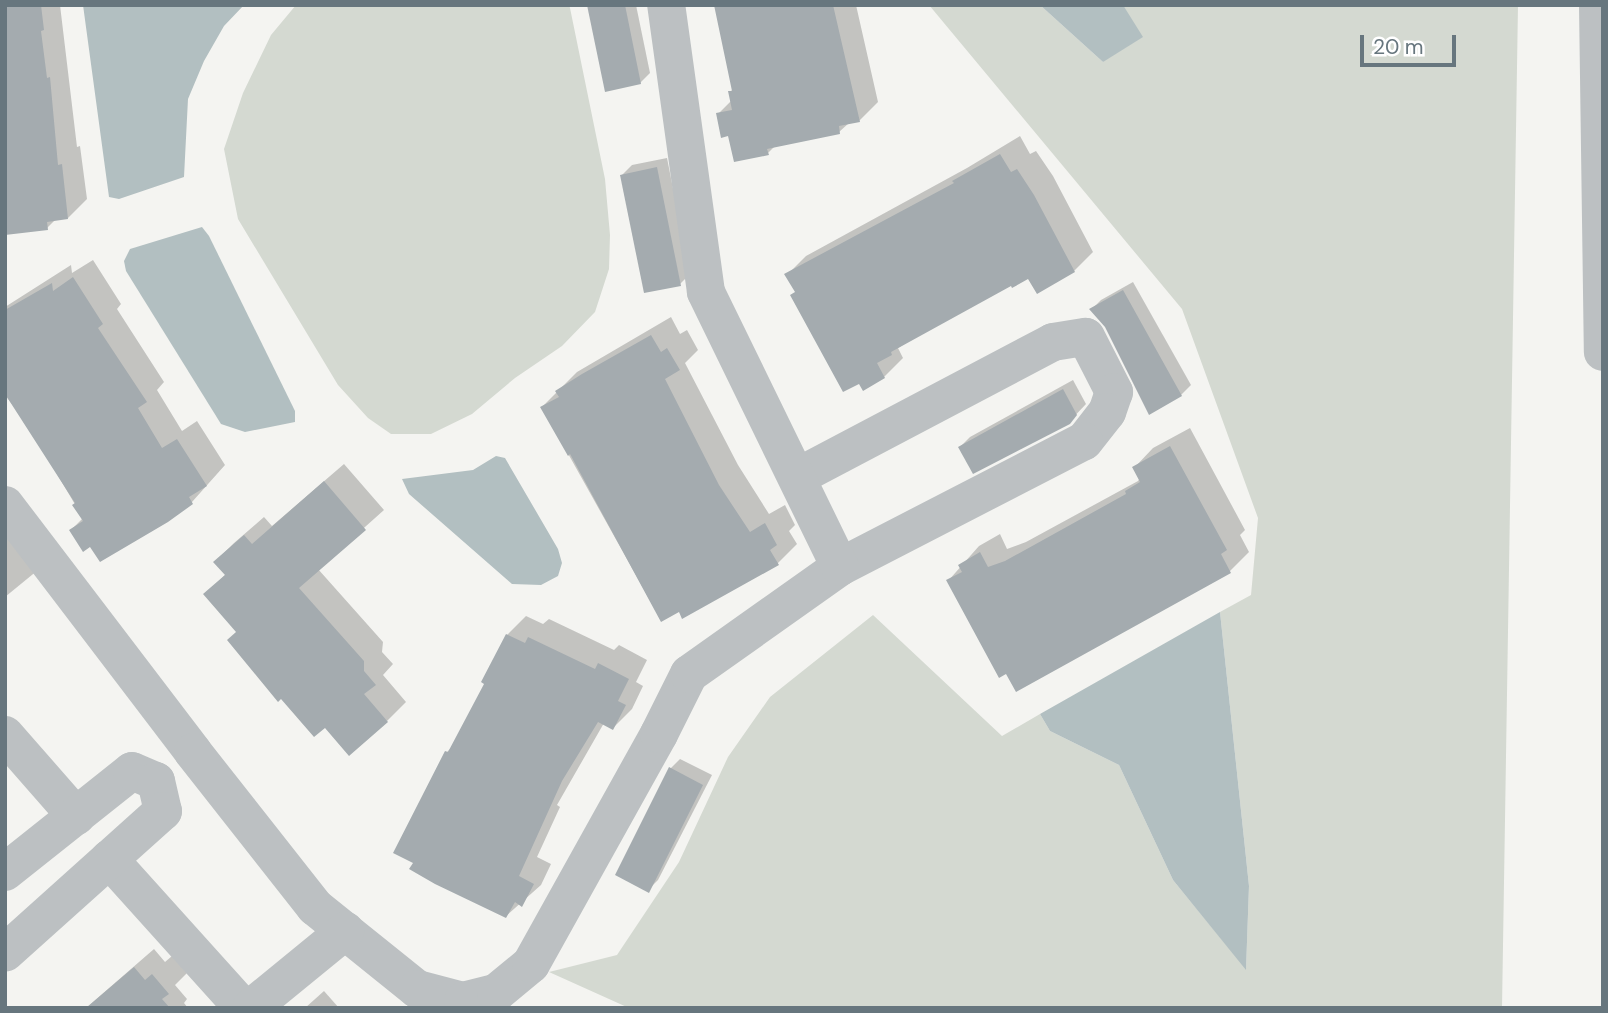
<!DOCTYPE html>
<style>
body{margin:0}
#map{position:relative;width:1608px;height:1013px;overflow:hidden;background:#f4f4f1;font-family:"DM Sans",sans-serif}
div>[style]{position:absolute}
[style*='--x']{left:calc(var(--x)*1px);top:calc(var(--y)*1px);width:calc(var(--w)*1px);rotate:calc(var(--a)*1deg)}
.green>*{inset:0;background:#d4d9d1}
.water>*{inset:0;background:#b2bfc1}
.shadow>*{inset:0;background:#0003}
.building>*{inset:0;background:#a4abaf}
.minor>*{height:38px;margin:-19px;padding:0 19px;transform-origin:19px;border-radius:19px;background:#bcc0c2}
span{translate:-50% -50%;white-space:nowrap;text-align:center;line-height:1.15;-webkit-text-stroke:7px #fff;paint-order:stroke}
.frame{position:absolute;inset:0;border:7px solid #67767e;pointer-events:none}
.scale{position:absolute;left:1360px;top:35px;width:96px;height:32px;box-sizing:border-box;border:4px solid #67767e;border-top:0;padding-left:9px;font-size:21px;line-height:24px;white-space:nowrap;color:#67767e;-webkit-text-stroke:5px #fff;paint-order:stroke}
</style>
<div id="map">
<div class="green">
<div style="clip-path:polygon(296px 5px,569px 5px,570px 8px,605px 179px,610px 235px,609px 269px,595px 312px,562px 346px,515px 378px,472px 414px,431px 434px,391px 434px,368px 418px,338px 385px,238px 219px,224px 149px,243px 93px,271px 35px)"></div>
<div style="clip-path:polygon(929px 5px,1040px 5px,1103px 62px,1125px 11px,1123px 5px,1518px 5px,1502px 1008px,629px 1008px,549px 972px,617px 955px,679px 862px,728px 757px,770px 697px,873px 615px,1002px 736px,1040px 714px,1050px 731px,1119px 765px,1173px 880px,1246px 969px,1249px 886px,1220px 612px,1251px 595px,1258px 518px,1182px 309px)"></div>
</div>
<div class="water">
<div style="clip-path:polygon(83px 5px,244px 5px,224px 26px,204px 61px,188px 99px,184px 177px,119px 199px,109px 197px)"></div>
<div style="clip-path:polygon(1040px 5px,1123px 5px,1143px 37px,1103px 62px)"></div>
<div style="clip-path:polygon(202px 227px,209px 236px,295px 411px,295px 422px,245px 432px,221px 424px,126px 271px,124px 261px,130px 249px)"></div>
<div style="clip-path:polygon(496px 456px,505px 458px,558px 549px,562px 563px,558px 576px,541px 585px,512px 584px,409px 494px,402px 479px,473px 470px)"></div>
<div style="clip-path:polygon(1220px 612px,1249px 886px,1246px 970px,1173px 880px,1119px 765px,1050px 731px,1040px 714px)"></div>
</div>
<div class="shadow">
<div style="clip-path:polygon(5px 5px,60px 5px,77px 147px,80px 146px,87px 199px,68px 218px,56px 219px,47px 228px)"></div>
<div style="clip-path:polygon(589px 5px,636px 5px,650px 73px,640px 83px)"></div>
<div style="clip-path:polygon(715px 5px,856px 5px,878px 102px,859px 121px,849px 123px,839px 132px,776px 145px,768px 153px,730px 134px,718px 114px,732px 100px,730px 92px,733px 89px)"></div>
<div style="clip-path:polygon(1020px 136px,1030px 154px,1036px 151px,1053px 176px,1093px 252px,1074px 271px,1029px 276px,933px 326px,898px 348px,903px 358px,884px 377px,796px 291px,787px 275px,806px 256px,967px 168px)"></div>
<div style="clip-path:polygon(667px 158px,690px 274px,680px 284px,622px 175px,632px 165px)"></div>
<div style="clip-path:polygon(93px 260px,121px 304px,117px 309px,164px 382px,157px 390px,182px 431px,197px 421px,225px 465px,192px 502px,91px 545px,71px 530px,83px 518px,30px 428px,5px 395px,5px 307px,71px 265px,72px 273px)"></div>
<div style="clip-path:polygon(1133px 282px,1191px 385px,1181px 395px,1092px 309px,1101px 300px)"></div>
<div style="clip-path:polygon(671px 317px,680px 334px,687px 330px,698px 350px,685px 363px,738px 465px,769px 514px,785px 505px,795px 525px,789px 531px,797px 544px,778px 563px,661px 620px,542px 407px,577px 372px)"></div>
<div style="clip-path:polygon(1073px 380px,1086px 404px,1069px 422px,960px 447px,970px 437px)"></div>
<div style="clip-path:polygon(1190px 428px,1245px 530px,1240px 535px,1249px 552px,1230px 571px,1017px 690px,948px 581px,979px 546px,1000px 534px,1007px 549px,1026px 542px,1138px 481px,1140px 478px,1134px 468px,1153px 448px)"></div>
<div style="clip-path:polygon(344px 464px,384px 510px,318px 569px,383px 642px,382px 652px,393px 664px,383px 675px,406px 702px,387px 721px,238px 632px,206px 594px,226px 574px,215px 562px,234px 543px,264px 517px,272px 526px)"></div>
<div style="clip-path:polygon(5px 519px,38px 570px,5px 597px)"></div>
<div style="clip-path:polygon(526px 616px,543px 624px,549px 619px,614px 650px,619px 645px,647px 660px,636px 682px,643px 686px,632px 709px,613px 728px,604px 723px,557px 805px,560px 807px,537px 857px,551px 864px,541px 885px,506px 916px,447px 752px,454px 745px,486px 683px,507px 635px)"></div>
<div style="clip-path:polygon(680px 759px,712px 775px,658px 880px,648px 890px,670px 769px)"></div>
<div style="clip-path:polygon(154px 949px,165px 962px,172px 956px,187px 973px,175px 985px,187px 999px,184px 1003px,188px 1008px,86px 1008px)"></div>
<div style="clip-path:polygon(324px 991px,339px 1008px,305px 1008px)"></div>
</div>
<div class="building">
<div style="clip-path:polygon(5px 5px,41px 5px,44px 30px,41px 31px,47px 78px,50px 77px,58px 165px,62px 164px,68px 219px,47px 222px,48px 230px,5px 235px)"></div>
<div style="clip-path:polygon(587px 5px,625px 5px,641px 84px,605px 92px)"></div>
<div style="clip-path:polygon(714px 5px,833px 5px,860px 122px,839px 126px,840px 134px,767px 149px,769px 155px,734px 162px,728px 136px,721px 138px,716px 113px,732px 110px,728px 91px,732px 91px)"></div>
<div style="clip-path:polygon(1000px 154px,1011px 172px,1017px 169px,1034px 195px,1075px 272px,1037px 294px,1028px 279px,1012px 288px,1011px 286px,891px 352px,892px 355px,877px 363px,885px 378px,863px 391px,859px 384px,843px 392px,790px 295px,795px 292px,784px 274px,954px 183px,952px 181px)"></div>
<div style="clip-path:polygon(657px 167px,681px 286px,644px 293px,620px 175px)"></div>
<div style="clip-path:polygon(73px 277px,103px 324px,98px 328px,147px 402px,138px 408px,162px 448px,177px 439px,207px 486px,189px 497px,193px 504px,168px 522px,100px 562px,90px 547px,83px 552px,69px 530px,83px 521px,72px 505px,75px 503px,5px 394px,5px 310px,52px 283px,53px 291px)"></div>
<div style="clip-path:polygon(1123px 290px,1182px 396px,1149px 415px,1105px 327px,1089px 309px)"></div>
<div style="clip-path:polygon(651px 335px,661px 352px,667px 348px,680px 370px,665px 379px,719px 485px,750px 532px,765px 523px,777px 545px,770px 550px,779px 565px,682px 619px,679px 612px,661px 622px,570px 454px,568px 456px,540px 407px,559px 397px,555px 391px,582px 374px)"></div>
<div style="clip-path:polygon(1063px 389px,1077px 415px,1070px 424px,973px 474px,958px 447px)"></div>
<div style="clip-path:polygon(1170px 446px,1227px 550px,1221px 554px,1231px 573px,1016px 692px,1006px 674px,999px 678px,946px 580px,962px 572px,958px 565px,980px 552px,988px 567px,1005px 561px,1126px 494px,1125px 491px,1140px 482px,1132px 467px)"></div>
<div style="clip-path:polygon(324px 481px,366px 530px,299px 588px,364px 661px,364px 671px,376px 685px,364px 694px,388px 722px,349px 756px,325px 728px,314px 737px,281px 699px,278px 702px,227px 640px,236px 632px,203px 594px,225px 575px,213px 562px,244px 535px,252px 544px)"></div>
<div style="clip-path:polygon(506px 634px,525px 643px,528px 637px,595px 669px,598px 663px,629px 679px,618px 701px,626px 705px,613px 730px,598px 722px,562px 781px,519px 876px,534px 884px,522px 907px,515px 902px,506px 918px,435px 884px,409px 869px,413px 863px,393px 853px,445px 751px,448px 752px,484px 684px,481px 682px)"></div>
<div style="clip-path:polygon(669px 767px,703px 785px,649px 893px,615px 875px)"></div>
<div style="clip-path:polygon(134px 967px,145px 980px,152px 974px,169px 994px,162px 999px,170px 1008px,86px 1008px)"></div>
</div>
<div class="minor">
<div style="--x:1598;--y:5;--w:347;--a:89.2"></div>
<div style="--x:797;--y:477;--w:289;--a:-27.8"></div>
<div style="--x:1053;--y:342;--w:33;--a:-9"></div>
<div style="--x:1086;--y:337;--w:62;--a:63"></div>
<div style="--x:1114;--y:392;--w:21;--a:109"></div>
<div style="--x:1107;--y:412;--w:37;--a:128"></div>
<div style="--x:1084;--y:441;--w:275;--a:152.7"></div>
<div style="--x:5;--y:505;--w:310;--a:52.7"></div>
<div style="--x:193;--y:752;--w:197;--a:51.8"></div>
<div style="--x:315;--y:907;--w:131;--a:38.8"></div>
<div style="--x:417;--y:989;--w:48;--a:14.6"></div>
<div style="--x:463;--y:1001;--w:34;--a:-14"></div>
<div style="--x:496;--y:993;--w:45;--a:-39.6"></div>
<div style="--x:531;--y:964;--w:263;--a:-60.9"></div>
<div style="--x:659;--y:734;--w:67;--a:-63.4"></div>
<div style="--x:689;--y:674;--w:185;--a:-35.3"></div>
<div style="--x:840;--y:567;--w:306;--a:-116"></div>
<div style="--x:706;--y:292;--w:290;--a:-97.9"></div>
<div style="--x:5;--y:735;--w:108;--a:48.8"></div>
<div style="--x:109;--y:859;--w:200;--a:48"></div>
<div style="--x:5;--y:872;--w:162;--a:-38.5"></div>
<div style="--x:132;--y:771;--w:26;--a:23"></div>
<div style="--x:156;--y:781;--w:31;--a:77"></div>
<div style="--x:163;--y:811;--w:212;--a:138.1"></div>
<div style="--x:251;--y:1008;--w:122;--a:-39.3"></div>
</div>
<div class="frame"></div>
<div class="scale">20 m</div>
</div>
